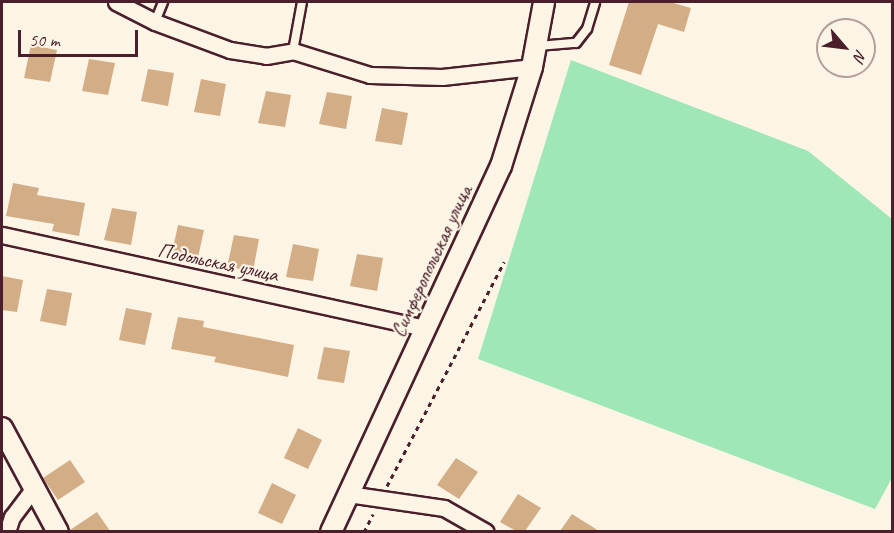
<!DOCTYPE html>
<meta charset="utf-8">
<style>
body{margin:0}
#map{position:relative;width:894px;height:533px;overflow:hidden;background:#fcf5e5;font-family:Caveat,sans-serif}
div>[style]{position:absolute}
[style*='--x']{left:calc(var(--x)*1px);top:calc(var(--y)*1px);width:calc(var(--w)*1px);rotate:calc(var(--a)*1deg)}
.green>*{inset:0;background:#9fe7b6}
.building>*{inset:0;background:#d3ad85}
.path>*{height:3px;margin-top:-1.5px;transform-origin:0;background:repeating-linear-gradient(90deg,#4a1f2b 0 4.5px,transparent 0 9px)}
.roads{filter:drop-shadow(2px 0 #4a1f2b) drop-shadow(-2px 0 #4a1f2b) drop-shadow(0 2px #4a1f2b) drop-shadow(0 -2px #4a1f2b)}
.service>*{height:8px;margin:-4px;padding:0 4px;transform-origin:4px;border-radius:4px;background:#fcf5e5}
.minor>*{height:15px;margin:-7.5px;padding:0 7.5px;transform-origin:7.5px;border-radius:7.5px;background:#fcf5e5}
.tertiary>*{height:20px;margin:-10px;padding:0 10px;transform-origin:10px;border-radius:10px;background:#fcf5e5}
span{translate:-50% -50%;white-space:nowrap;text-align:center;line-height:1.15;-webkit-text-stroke:4.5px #fcf5e5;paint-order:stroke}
.street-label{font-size:21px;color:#4a1f2b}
.frame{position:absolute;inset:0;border:3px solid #4a1f2b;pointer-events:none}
.north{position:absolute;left:816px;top:18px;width:60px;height:60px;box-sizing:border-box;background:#fcf5e5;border:2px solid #b59f9b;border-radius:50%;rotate:118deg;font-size:16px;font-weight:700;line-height:24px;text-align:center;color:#4a1f2b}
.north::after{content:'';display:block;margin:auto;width:21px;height:27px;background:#4a1f2b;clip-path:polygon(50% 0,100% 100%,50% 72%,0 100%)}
.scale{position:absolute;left:18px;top:30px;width:120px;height:27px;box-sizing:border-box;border:3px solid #4a1f2b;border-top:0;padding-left:8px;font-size:18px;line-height:21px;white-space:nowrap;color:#4a1f2b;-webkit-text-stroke:4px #fcf5e5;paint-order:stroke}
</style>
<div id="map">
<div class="green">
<div style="clip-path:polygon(571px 60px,808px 151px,892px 219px,892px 478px,875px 509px,478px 359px)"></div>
</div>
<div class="building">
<div style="clip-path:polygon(629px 2px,670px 2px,691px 8px,684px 32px,658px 24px,641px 75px,609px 65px)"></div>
<div style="clip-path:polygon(31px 45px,57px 50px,50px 82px,24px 78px)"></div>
<div style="clip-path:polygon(89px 59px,115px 63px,108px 95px,82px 91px)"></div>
<div style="clip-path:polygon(148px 69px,174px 73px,168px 106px,141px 101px)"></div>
<div style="clip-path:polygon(201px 79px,226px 84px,220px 116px,194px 112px)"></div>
<div style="clip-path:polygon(266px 91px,291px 95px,285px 127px,258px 123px)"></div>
<div style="clip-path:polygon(327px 92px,352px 96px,346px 129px,319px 124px)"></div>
<div style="clip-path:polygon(382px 108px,408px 113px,402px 145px,375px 141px)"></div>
<div style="clip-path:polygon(13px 183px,39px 188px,37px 195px,85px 203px,79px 236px,52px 231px,54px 224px,6px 216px)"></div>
<div style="clip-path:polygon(112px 208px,137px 212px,131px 245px,104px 240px)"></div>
<div style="clip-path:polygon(178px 225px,204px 230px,197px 262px,171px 257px)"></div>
<div style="clip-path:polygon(234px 235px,259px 239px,253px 271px,227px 267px)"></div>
<div style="clip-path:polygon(293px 244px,319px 249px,313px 281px,286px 277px)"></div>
<div style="clip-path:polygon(357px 254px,383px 258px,377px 291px,350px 286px)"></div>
<div style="clip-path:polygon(2px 276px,23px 280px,17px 312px,2px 310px)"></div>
<div style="clip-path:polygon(47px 289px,72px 293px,66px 326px,40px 321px)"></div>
<div style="clip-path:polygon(126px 308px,152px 313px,145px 345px,119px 340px)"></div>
<div style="clip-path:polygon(178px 317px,204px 321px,203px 327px,294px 345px,288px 377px,214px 362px,216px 357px,171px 349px)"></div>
<div style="clip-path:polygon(324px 347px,350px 351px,344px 383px,317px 379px)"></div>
<div style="clip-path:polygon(298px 428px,322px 440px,308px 469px,284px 458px)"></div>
<div style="clip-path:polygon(456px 458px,478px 472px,459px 499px,437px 485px)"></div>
<div style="clip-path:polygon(70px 460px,85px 482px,58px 500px,43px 478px)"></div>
<div style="clip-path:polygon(272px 483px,296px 495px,282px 524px,258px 513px)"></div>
<div style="clip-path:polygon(518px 494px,541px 508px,525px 531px,516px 531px,500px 522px)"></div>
<div style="clip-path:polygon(97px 512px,110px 531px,70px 531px,70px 530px)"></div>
<div style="clip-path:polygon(572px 514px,599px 531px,560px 531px)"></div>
</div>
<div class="path">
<div style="--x:387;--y:486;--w:253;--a:-62.4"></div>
<div style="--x:364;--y:532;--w:20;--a:-63"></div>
</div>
<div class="roads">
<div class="service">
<div style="--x:155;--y:22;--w:22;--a:-68"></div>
<div style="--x:538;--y:46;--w:38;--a:-5"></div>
<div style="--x:576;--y:43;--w:18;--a:-52"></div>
<div style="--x:587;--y:29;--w:28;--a:-73"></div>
<div style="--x:293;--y:51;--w:50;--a:-79.6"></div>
</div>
<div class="minor">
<div style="--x:116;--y:2;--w:44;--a:27.1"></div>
<div style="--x:155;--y:22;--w:80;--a:20.5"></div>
<div style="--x:230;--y:50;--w:36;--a:9"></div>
<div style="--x:266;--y:56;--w:27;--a:-10"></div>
<div style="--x:293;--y:51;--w:81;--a:17.3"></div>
<div style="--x:370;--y:75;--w:72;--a:1.6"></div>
<div style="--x:442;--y:77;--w:91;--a:-6.3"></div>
<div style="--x:2;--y:235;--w:434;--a:12.4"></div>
<div style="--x:348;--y:494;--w:97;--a:8.3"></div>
<div style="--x:444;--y:508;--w:48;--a:29.7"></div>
<div style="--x:7;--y:532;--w:16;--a:-72"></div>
<div style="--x:12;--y:517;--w:35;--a:-53"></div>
</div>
<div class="tertiary">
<div style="--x:2;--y:428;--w:118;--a:61.7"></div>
<div style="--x:331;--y:532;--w:404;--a:-65.1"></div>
<div style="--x:501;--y:166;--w:104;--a:-72.6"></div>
<div style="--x:532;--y:67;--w:66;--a:-79.5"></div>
</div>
</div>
<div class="street-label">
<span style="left:431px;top:261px;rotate:-65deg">Симферопольская улица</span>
<span style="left:218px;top:262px;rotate:12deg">Подольская улица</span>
</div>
<div class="frame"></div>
<div class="north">N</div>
<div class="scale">50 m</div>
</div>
